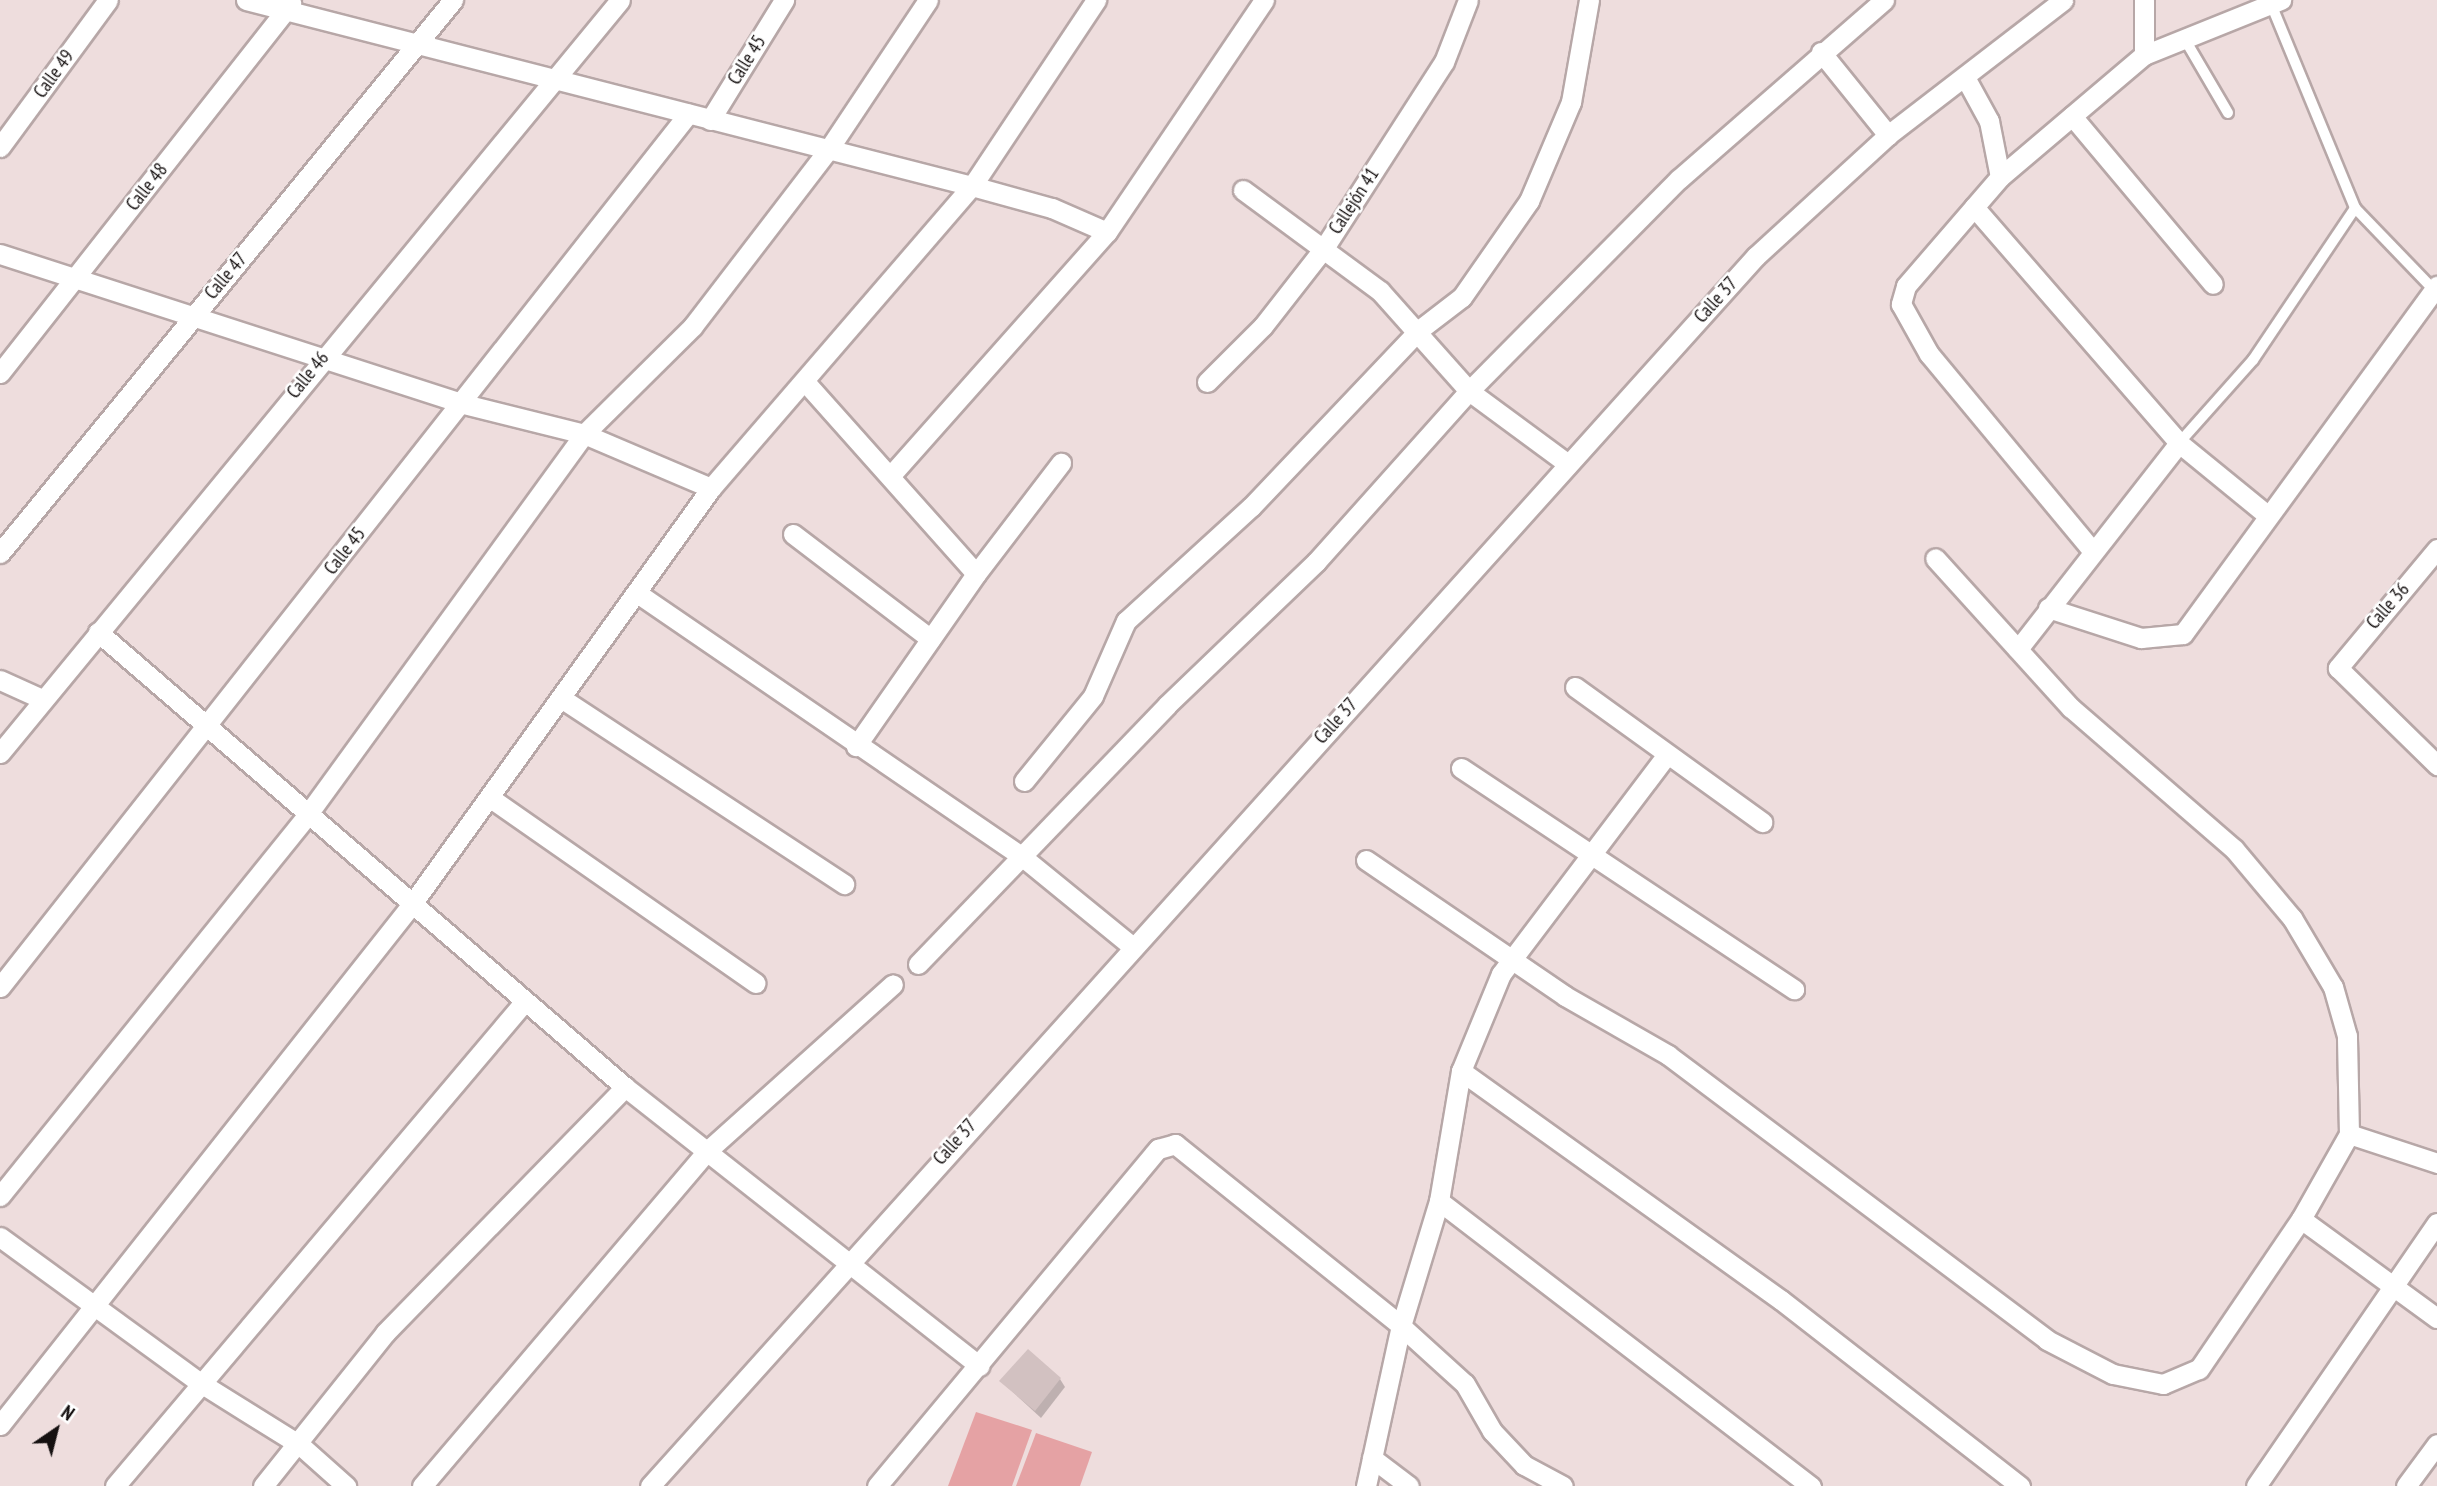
<!DOCTYPE html>
<meta charset="utf-8">
<style>
body{margin:0}
#map{position:relative;width:2437px;height:1486px;overflow:hidden;background:#edd;font-family:"PT Sans Narrow",sans-serif}
div>[style]{position:absolute}
[style*='--x']{left:calc(var(--x)*1px);top:calc(var(--y)*1px);width:calc(var(--w)*1px);rotate:calc(var(--a)*1deg)}
.green>*{inset:0;background:#e5a2a4}
.shadow>*{inset:0;background:#0003}
.building>*{inset:0;background:#d2c1c1}
.roads{filter:drop-shadow(2px 0 #b7a7a7) drop-shadow(-2px 0 #b7a7a7) drop-shadow(0 2px #b7a7a7) drop-shadow(0 -2px #b7a7a7)}
.service>*{height:10px;margin:-5px;padding:0 5px;transform-origin:5px;border-radius:5px;background:#fff}
.minor>*{height:19px;margin:-9.5px;padding:0 9.5px;transform-origin:9.5px;border-radius:9.5px;background:#fff}
span{translate:-50% -50%;white-space:nowrap;text-align:center;line-height:1.15;-webkit-text-stroke:5px #fff;paint-order:stroke}
.street-label{font-size:19px;color:#151010}
.north{position:absolute;left:21px;top:1395px;width:70px;height:70px;-webkit-text-stroke:5px #fff;paint-order:stroke;rotate:35deg;font-size:19px;font-weight:700;line-height:28px;text-align:center;color:#151010}
.north::after{content:'';display:block;margin:auto;width:24px;height:32px;background:#151010;clip-path:polygon(50% 0,100% 100%,50% 72%,0 100%)}
</style>
<div id="map">
<div class="green">
<div style="clip-path:polygon(976px 1412px,1032px 1430px,1012px 1486px,948px 1486px)"></div>
<div style="clip-path:polygon(1036px 1433px,1092px 1452px,1080px 1486px,1016px 1486px)"></div>
</div>
<div class="shadow">
<div style="clip-path:polygon(1060px 1379px,1065px 1387px,1041px 1418px,1001px 1381px)"></div>
</div>
<div class="building">
<div style="clip-path:polygon(1028px 1349px,1061px 1378px,1035px 1411px,999px 1381px)"></div>
</div>
<div class="roads">
<div class="service">
<div style="--x:2271;--y:4;--w:221;--a:67.6"></div>
<div style="--x:2355;--y:208;--w:112;--a:46.1"></div>
<div style="--x:2187;--y:43;--w:81;--a:59.6"></div>
<div style="--x:2179;--y:443;--w:111;--a:-48.3"></div>
<div style="--x:2253;--y:360;--w:183;--a:-56.1"></div>
</div>
<div class="minor">
<div style="--x:246;--y:0;--w:749;--a:14.37"></div>
<div style="--x:972;--y:186;--w:83;--a:15.4"></div>
<div style="--x:1052;--y:208;--w:60;--a:23.6"></div>
<div style="--x:1821;--y:52;--w:107;--a:51.1"></div>
<div style="--x:2144;--y:55;--w:148;--a:-21.9"></div>
<div style="--x:1966;--y:79;--w:48;--a:61.3"></div>
<div style="--x:1989;--y:121;--w:57;--a:78.9"></div>
<div style="--x:2000;--y:177;--w:144;--a:130.8"></div>
<div style="--x:1906;--y:286;--w:19;--a:106"></div>
<div style="--x:1901;--y:304;--w:57;--a:60.8"></div>
<div style="--x:1929;--y:354;--w:254;--a:50.3"></div>
<div style="--x:2072;--y:116;--w:219;--a:50"></div>
<div style="--x:710;--y:120;--w:141;--a:-58.3"></div>
<div style="--x:0;--y:147;--w:182;--a:-53.7"></div>
<div style="--x:2000;--y:177;--w:189;--a:-40.3"></div>
<div style="--x:2144;--y:55;--w:55;--a:-90"></div>
<div style="--x:1243;--y:190;--w:170;--a:36.4"></div>
<div style="--x:1380;--y:291;--w:134;--a:48.3"></div>
<div style="--x:1469;--y:391;--w:123;--a:36.4"></div>
<div style="--x:1974;--y:207;--w:313;--a:49"></div>
<div style="--x:2179;--y:443;--w:112;--a:39.2"></div>
<div style="--x:0;--y:254;--w:484;--a:17.9"></div>
<div style="--x:460;--y:403;--w:128;--a:14"></div>
<div style="--x:584;--y:434;--w:138;--a:23"></div>
<div style="--x:0;--y:373;--w:471;--a:-51.8"></div>
<div style="--x:1207;--y:382;--w:79;--a:-45"></div>
<div style="--x:1263;--y:326;--w:99;--a:-52"></div>
<div style="--x:1324;--y:248;--w:221;--a:-57.2"></div>
<div style="--x:1444;--y:62;--w:66;--a:-68.8"></div>
<div style="--x:807;--y:384;--w:254;--a:48.3"></div>
<div style="--x:976;--y:574;--w:210;--a:124.9"></div>
<div style="--x:892;--y:474;--w:324;--a:-48.4"></div>
<div style="--x:1107;--y:232;--w:280;--a:-55.9"></div>
<div style="--x:793;--y:534;--w:173;--a:37.3"></div>
<div style="--x:2437;--y:549;--w:155;--a:129.8"></div>
<div style="--x:2338;--y:668;--w:139;--a:44.4"></div>
<div style="--x:0;--y:553;--w:715;--a:-50.68"></div>
<div style="--x:976;--y:574;--w:140;--a:-52.6"></div>
<div style="--x:637;--y:593;--w:470;--a:34.4"></div>
<div style="--x:1025;--y:859;--w:139;--a:39.2"></div>
<div style="--x:2048;--y:608;--w:98;--a:17.9"></div>
<div style="--x:2141;--y:638;--w:42;--a:-5.4"></div>
<div style="--x:2183;--y:634;--w:431;--a:-53.9"></div>
<div style="--x:98;--y:632;--w:696;--a:40.81"></div>
<div style="--x:625;--y:1087;--w:451;--a:38.2"></div>
<div style="--x:2018;--y:649;--w:261;--a:-52"></div>
<div style="--x:0;--y:680;--w:46;--a:24.3"></div>
<div style="--x:1575;--y:687;--w:231;--a:35.8"></div>
<div style="--x:561;--y:698;--w:339;--a:33.3"></div>
<div style="--x:0;--y:753;--w:975;--a:-50.53"></div>
<div style="--x:1461;--y:768;--w:400;--a:33.6"></div>
<div style="--x:1024;--y:781;--w:109;--a:-50.9"></div>
<div style="--x:1093;--y:696;--w:82;--a:-66.3"></div>
<div style="--x:1126;--y:621;--w:169;--a:-42.4"></div>
<div style="--x:1251;--y:507;--w:244;--a:-46.5"></div>
<div style="--x:1419;--y:330;--w:54;--a:-37.5"></div>
<div style="--x:1462;--y:297;--w:117;--a:-55.1"></div>
<div style="--x:1529;--y:201;--w:108;--a:-67"></div>
<div style="--x:1571;--y:102;--w:104;--a:-80"></div>
<div style="--x:489;--y:797;--w:325;--a:34.9"></div>
<div style="--x:1366;--y:860;--w:241;--a:34.3"></div>
<div style="--x:1565;--y:996;--w:119;--a:29.8"></div>
<div style="--x:1668;--y:1055;--w:474;--a:36.9"></div>
<div style="--x:2047;--y:1340;--w:74;--a:27.3"></div>
<div style="--x:2113;--y:1374;--w:51;--a:11.3"></div>
<div style="--x:2163;--y:1384;--w:39;--a:-23"></div>
<div style="--x:2199;--y:1369;--w:181;--a:-55.8"></div>
<div style="--x:2301;--y:1219;--w:98;--a:-60.5"></div>
<div style="--x:2349;--y:1134;--w:98;--a:-91.2"></div>
<div style="--x:2347;--y:1036;--w:51;--a:-105.9"></div>
<div style="--x:2333;--y:987;--w:80;--a:-120.7"></div>
<div style="--x:2292;--y:918;--w:90;--a:-130"></div>
<div style="--x:2234;--y:849;--w:216;--a:-139.1"></div>
<div style="--x:2071;--y:708;--w:202;--a:-132.2"></div>
<div style="--x:918;--y:964;--w:359;--a:-46.1"></div>
<div style="--x:1167;--y:705;--w:207;--a:-43.8"></div>
<div style="--x:1316;--y:562;--w:229;--a:-48.2"></div>
<div style="--x:1469;--y:391;--w:298;--a:-45.3"></div>
<div style="--x:1679;--y:179;--w:272;--a:-41.1"></div>
<div style="--x:0;--y:987;--w:1112;--a:-51.76"></div>
<div style="--x:1461;--y:1071;--w:393;--a:35.6"></div>
<div style="--x:1781;--y:1300;--w:303;--a:37.9"></div>
<div style="--x:2349;--y:1134;--w:93;--a:18.2"></div>
<div style="--x:0;--y:1196;--w:491;--a:-51.1"></div>
<div style="--x:308;--y:814;--w:470;--a:-54"></div>
<div style="--x:584;--y:434;--w:153;--a:-44.7"></div>
<div style="--x:693;--y:326;--w:222;--a:-52.5"></div>
<div style="--x:828;--y:150;--w:180;--a:-56.3"></div>
<div style="--x:1439;--y:1201;--w:469;--a:37.5"></div>
<div style="--x:2301;--y:1219;--w:168;--a:36.1"></div>
<div style="--x:0;--y:1237;--w:246;--a:36.1"></div>
<div style="--x:199;--y:1382;--w:119;--a:32"></div>
<div style="--x:300;--y:1445;--w:62;--a:41.7"></div>
<div style="--x:0;--y:1425;--w:664;--a:-51.66"></div>
<div style="--x:412;--y:904;--w:512;--a:-54.29"></div>
<div style="--x:711;--y:488;--w:399;--a:-49.2"></div>
<div style="--x:972;--y:186;--w:224;--a:-56.3"></div>
<div style="--x:1372;--y:1458;--w:46;--a:37.1"></div>
<div style="--x:115;--y:1486;--w:635;--a:-49.79"></div>
<div style="--x:263;--y:1486;--w:196;--a:-51.4"></div>
<div style="--x:385;--y:1333;--w:344;--a:-45.7"></div>
<div style="--x:422;--y:1486;--w:438;--a:-49.6"></div>
<div style="--x:706;--y:1152;--w:251;--a:-41.9"></div>
<div style="--x:650;--y:1486;--w:1654;--a:-48.04"></div>
<div style="--x:1756;--y:256;--w:179;--a:-42.5"></div>
<div style="--x:1888;--y:135;--w:221;--a:-37.6"></div>
<div style="--x:877;--y:1486;--w:439;--a:-50.2"></div>
<div style="--x:1158;--y:1149;--w:18;--a:-16"></div>
<div style="--x:1175;--y:1144;--w:290;--a:38.8"></div>
<div style="--x:1401;--y:1326;--w:86;--a:42.2"></div>
<div style="--x:1465;--y:1384;--w:54;--a:60.1"></div>
<div style="--x:1492;--y:1431;--w:47;--a:46.7"></div>
<div style="--x:1524;--y:1465;--w:44;--a:28.3"></div>
<div style="--x:1366;--y:1486;--w:164;--a:-77.7"></div>
<div style="--x:1401;--y:1326;--w:131;--a:-73.1"></div>
<div style="--x:1439;--y:1201;--w:132;--a:-80.4"></div>
<div style="--x:1461;--y:1071;--w:105;--a:-67.6"></div>
<div style="--x:1501;--y:974;--w:273;--a:-52.9"></div>
<div style="--x:2256;--y:1486;--w:319;--a:-55.5"></div>
<div style="--x:2406;--y:1486;--w:52;--a:-53.6"></div>
</div>
</div>
<div class="street-label">
<span style="left:747px;top:60px;rotate:-58deg">Calle 45</span>
<span style="left:54px;top:74px;rotate:-54deg">Calle 49</span>
<span style="left:147px;top:187px;rotate:-52deg">Calle 48</span>
<span style="left:1354px;top:201px;rotate:-57deg">Callejón 41</span>
<span style="left:226px;top:276px;rotate:-50deg">Calle 47</span>
<span style="left:1716px;top:300px;rotate:-48deg">Calle 37</span>
<span style="left:308px;top:375px;rotate:-51deg">Calle 46</span>
<span style="left:345px;top:551px;rotate:-52deg">Calle 45</span>
<span style="left:2388px;top:606px;rotate:-49deg">Calle 36</span>
<span style="left:1336px;top:721px;rotate:-48deg">Calle 37</span>
<span style="left:955px;top:1142px;rotate:-48deg">Calle 37</span>
</div>
<div class="north">N</div>
</div>
